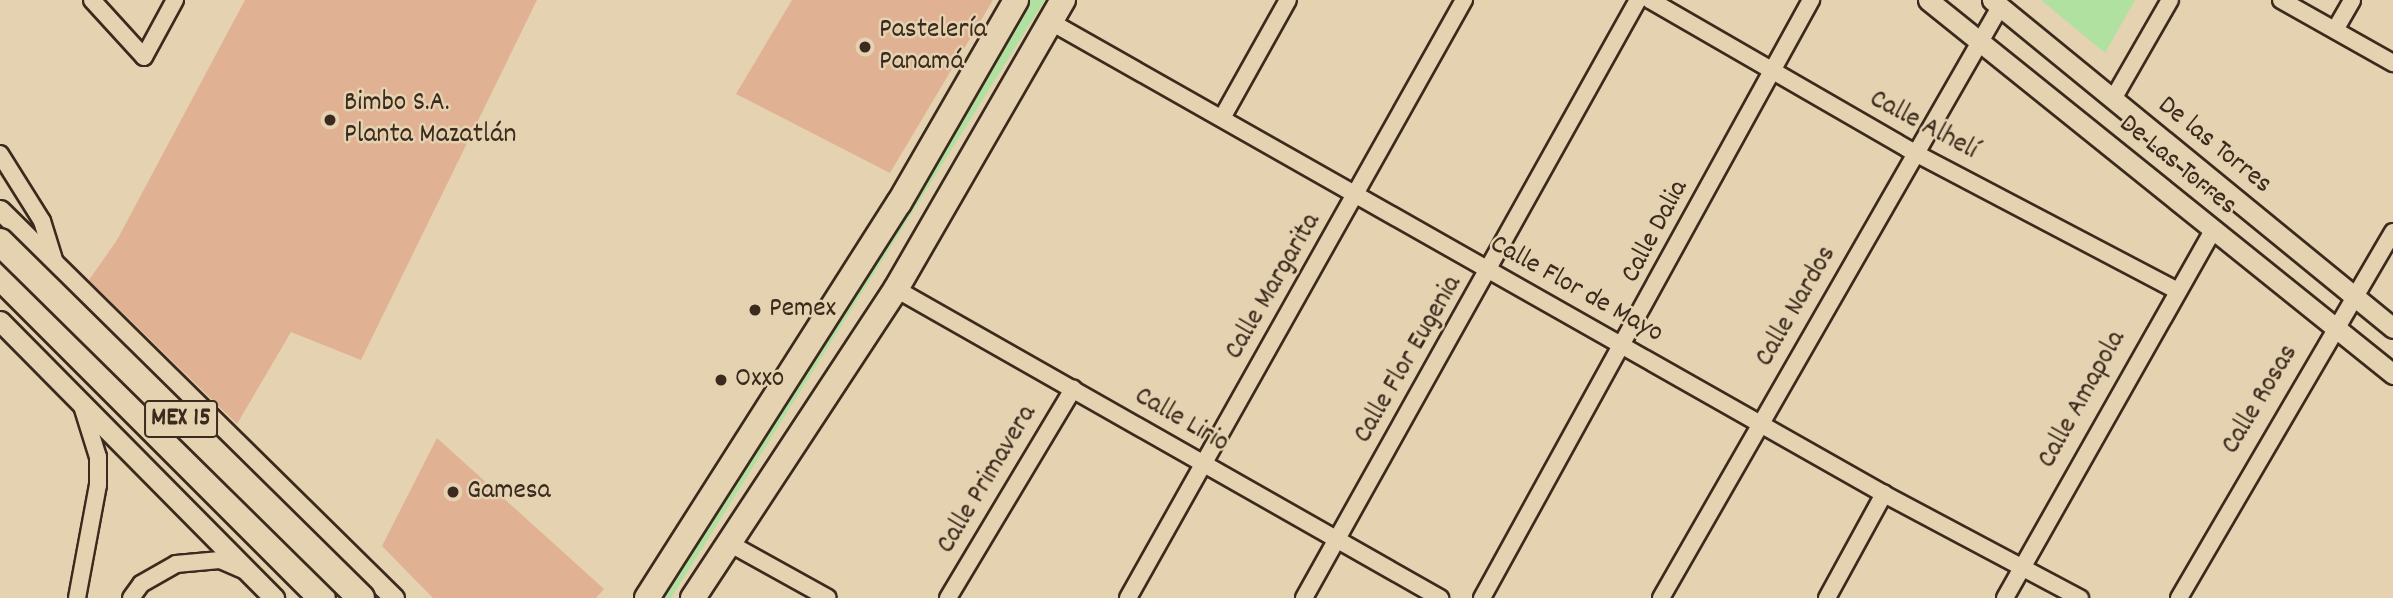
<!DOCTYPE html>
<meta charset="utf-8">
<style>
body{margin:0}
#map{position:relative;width:2393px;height:598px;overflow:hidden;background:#e5d2b0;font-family:Dekko,sans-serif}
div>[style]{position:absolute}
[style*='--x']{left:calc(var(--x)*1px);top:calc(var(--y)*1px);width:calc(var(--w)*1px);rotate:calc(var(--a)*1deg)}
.green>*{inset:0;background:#b0e1a1}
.building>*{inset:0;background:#e1b193}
.roads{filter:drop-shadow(2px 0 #3b2a1e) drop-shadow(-2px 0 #3b2a1e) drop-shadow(0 2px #3b2a1e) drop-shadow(0 -2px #3b2a1e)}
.minor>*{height:16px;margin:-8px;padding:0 8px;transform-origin:8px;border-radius:8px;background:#e5d2b0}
.tertiary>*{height:19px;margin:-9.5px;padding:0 9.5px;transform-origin:9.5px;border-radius:9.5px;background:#e5d2b0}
.primary>*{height:24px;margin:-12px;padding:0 12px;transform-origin:12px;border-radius:12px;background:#e5d2b0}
.trunk>*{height:26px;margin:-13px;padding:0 13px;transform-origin:13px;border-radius:13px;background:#e5d2b0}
.bridges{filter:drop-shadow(2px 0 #3b2a1e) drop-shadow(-2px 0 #3b2a1e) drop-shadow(0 2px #3b2a1e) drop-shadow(0 -2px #3b2a1e)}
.trunk-bridge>*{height:26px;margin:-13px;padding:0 13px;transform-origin:13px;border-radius:13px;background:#e5d2b0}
.dots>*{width:19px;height:19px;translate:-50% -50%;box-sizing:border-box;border:4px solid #e5d2b0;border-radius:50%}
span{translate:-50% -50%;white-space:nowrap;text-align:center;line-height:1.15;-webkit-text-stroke:5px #e5d2b0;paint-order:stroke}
.shield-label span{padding:2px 5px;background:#e5d2b0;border:2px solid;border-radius:5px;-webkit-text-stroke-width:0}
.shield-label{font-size:26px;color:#3b2a1e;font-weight:700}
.poi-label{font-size:28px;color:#3b2a1e}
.left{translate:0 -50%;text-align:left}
.street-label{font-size:28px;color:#3b2a1e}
</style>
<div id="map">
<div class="green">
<div style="clip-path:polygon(1029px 0,1045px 0,671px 598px,659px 598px,972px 105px)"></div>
<div style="clip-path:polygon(2041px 0,2135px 0,2105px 53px)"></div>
</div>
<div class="building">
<div style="clip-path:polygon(245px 0,537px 0,361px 360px,291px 332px,237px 424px,89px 280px,117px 240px)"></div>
<div style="clip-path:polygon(792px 0,993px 0,890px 173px,736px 94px)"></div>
<div style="clip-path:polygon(437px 438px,604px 589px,596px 598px,433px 598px,382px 546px)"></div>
</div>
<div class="roads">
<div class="minor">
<div style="--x:92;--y:0;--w:77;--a:47.6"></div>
<div style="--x:144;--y:57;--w:65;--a:-61.5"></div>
<div style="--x:1650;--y:0;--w:306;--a:30"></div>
<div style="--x:1915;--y:153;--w:295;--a:27.7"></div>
<div style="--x:2281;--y:0;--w:129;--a:29.4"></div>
<div style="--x:1051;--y:22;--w:957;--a:29.54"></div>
<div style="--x:1884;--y:494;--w:222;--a:28"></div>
<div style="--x:2335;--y:30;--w:34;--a:-60"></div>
<div style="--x:2113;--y:99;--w:114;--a:-60.1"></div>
<div style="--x:1222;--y:118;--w:135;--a:-60.8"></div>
<div style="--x:0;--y:154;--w:79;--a:57.9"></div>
<div style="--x:42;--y:221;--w:47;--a:72.7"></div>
<div style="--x:896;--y:289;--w:626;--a:29.6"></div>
<div style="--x:727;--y:542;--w:115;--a:29"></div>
<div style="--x:77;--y:598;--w:115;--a:-79.5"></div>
<div style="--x:98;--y:485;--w:28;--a:-90"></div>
<div style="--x:98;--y:457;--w:53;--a:-107.4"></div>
<div style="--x:131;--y:598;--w:17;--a:-54"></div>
<div style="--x:141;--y:584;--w:40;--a:-29.7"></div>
<div style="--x:176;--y:564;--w:44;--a:-5.2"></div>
<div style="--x:220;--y:560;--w:25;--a:23"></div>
<div style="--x:948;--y:598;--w:244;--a:-59.1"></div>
<div style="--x:1128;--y:598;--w:686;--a:-60.67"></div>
<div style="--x:1304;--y:598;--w:685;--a:-60.82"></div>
<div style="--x:1482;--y:598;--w:683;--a:-61.18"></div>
<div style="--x:1661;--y:598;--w:681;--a:-60.16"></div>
<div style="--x:1827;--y:598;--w:119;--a:-61.3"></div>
<div style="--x:2005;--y:598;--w:423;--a:-60.5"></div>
<div style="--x:2179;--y:598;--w:424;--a:-59.7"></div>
</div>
<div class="tertiary">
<div style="--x:1928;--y:0;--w:597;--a:38.81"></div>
<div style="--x:1992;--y:0;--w:518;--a:39.28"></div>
<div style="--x:0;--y:210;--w:553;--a:44.56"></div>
<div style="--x:0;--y:321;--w:390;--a:45.3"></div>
</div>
<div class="primary">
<div style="--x:647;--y:598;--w:469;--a:-57.5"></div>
<div style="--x:899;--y:203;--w:234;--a:-60"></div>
<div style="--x:693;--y:598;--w:370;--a:-56.7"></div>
<div style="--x:896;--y:289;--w:334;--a:-60"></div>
</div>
<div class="trunk">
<div style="--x:0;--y:276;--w:455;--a:45"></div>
</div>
</div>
<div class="bridges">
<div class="trunk-bridge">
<div style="--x:0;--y:242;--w:507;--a:44.6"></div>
</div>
</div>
<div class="dots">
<div style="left:865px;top:47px;background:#3b2a1e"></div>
<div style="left:330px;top:120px;background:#3b2a1e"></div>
<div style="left:755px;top:310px;background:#3b2a1e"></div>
<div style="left:721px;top:380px;background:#3b2a1e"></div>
<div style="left:453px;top:492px;background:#3b2a1e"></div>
</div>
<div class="shield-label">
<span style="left:181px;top:419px">MEX 15</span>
</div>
<div class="poi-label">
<span class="left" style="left:879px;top:47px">Pastelería<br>Panamá</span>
<span class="left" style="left:344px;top:120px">Bimbo S.A.<br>Planta Mazatlán</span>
<span class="left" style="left:769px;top:310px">Pemex</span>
<span class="left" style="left:735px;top:380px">Oxxo</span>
<span class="left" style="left:467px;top:492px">Gamesa</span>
</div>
<div class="street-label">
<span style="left:1923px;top:126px;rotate:28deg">Calle Alhelí</span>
<span style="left:2214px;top:146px;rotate:39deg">De las Torres</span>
<span style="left:2177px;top:166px;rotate:39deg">De Las Torres</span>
<span style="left:1656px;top:232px;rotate:-62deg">Calle Dalia</span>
<span style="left:1274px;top:287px;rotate:-60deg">Calle Margarita</span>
<span style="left:1576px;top:290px;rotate:29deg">Calle Flor de Mayo</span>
<span style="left:1797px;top:307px;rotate:-60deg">Calle Nardos</span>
<span style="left:1409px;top:360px;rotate:-60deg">Calle Flor Eugenia</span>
<span style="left:2083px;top:400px;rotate:-61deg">Calle Amapola</span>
<span style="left:2261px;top:400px;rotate:-59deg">Calle Rosas</span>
<span style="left:1181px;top:421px;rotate:30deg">Calle Lirio</span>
<span style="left:988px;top:480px;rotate:-59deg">Calle Primavera</span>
</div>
</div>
